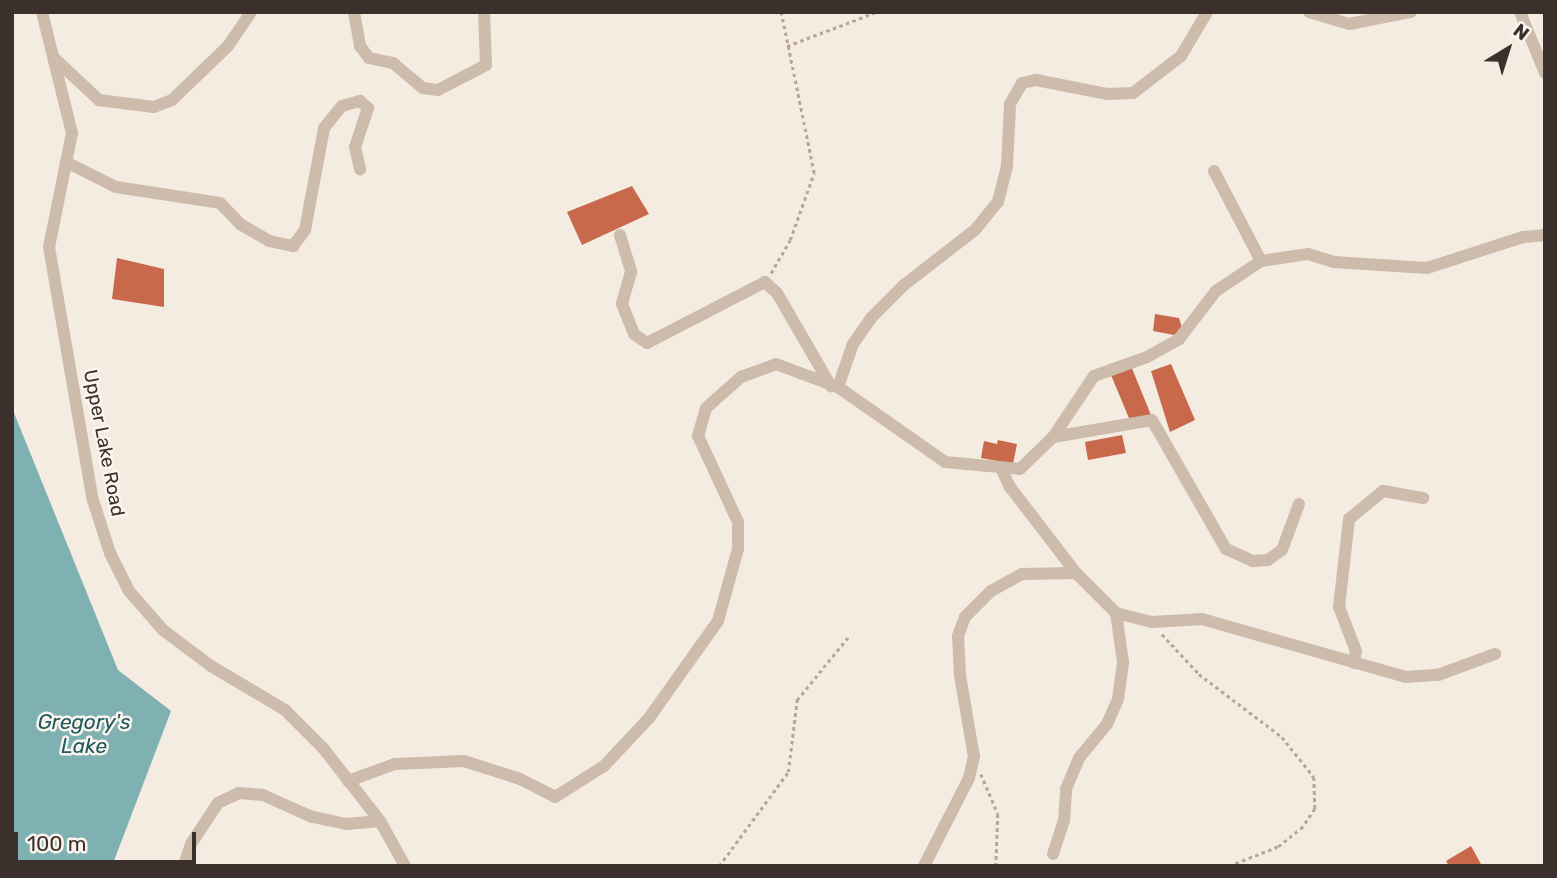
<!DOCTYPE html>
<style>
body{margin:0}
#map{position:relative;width:1557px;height:878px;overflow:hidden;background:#f4ebe1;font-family:Rubik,sans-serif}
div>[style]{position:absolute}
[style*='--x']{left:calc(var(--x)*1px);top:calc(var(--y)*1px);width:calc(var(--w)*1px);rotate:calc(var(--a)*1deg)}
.water>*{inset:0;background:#7fb0b2}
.building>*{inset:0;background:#c8694b}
.path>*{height:2.5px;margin-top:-1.25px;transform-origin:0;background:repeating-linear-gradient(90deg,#b9a596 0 3.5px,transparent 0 7px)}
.minor>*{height:12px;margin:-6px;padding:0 6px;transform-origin:6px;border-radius:6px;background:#cdbbac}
span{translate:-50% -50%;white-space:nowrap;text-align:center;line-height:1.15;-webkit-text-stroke:5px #fbf5ee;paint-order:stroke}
.street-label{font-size:19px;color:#3b302b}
.water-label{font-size:21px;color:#1f5a5e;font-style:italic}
.frame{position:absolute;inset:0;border:14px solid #3b302b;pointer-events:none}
.north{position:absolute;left:1473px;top:14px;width:70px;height:70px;-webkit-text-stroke:5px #fbf5ee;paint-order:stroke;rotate:38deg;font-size:19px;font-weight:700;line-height:28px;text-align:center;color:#3b302b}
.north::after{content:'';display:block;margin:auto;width:24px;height:32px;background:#3b302b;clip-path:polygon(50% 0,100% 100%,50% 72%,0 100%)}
.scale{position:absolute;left:14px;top:832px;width:182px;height:32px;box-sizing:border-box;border:4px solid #3b302b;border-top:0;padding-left:9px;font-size:21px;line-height:24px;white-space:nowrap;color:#3b302b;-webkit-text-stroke:5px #fbf5ee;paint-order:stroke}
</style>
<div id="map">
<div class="water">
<div style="clip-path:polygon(12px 408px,118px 670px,171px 711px,112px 866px,12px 866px)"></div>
</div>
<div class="building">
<div style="clip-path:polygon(632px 186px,649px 214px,582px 245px,567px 212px)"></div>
<div style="clip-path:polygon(117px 258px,164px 269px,164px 307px,112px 299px)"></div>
<div style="clip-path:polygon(1155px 314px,1179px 318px,1182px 328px,1174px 335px,1153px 331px)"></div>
<div style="clip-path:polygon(1171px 364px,1195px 420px,1170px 432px,1151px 371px)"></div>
<div style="clip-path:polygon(1131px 366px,1151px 415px,1131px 423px,1111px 375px)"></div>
<div style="clip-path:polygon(1122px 435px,1126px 453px,1088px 460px,1085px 442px)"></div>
<div style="clip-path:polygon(998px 440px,1017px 444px,1013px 464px,981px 458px,984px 441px,997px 444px)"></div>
<div style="clip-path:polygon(1471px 846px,1482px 866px,1449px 866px,1446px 861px)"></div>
</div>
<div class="path">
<div style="--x:787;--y:46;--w:95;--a:-20.9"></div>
<div style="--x:771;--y:273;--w:38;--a:-60"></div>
<div style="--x:790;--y:240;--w:71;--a:-70.3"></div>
<div style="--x:814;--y:173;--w:164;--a:-101.6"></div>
<div style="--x:1162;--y:634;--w:54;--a:47.2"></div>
<div style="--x:1199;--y:674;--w:104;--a:37.2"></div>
<div style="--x:1282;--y:737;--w:51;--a:51.3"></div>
<div style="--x:1314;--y:777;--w:32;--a:88"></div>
<div style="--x:1315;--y:809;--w:22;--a:124"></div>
<div style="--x:1303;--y:827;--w:32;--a:141"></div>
<div style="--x:1278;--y:847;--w:52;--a:158.4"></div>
<div style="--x:981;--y:774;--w:43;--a:67"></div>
<div style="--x:998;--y:814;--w:52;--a:92.2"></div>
<div style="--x:719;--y:866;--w:117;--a:-53.7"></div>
<div style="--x:788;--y:772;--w:73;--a:-82.9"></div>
<div style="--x:797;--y:700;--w:82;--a:-50.9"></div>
</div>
<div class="minor">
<div style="--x:42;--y:12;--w:125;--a:76.1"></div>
<div style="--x:72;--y:133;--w:116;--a:101.4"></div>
<div style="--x:49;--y:247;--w:254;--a:80.2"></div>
<div style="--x:92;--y:497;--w:59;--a:72.2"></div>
<div style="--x:110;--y:553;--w:42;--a:63.4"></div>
<div style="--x:129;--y:591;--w:52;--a:48.9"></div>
<div style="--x:163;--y:630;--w:60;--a:36.9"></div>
<div style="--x:211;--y:666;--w:86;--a:30.7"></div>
<div style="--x:285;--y:710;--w:54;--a:45"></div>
<div style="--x:323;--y:748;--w:93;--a:52"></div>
<div style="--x:380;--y:821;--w:34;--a:175"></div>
<div style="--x:346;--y:824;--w:35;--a:-168"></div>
<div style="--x:312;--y:817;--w:54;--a:-155.8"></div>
<div style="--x:263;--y:795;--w:24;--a:-175"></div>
<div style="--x:239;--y:793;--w:23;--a:155"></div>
<div style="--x:218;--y:803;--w:49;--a:123.4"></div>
<div style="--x:191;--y:844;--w:23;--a:108"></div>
<div style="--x:354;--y:12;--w:35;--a:80"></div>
<div style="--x:360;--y:46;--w:15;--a:53"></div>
<div style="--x:369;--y:58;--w:25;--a:12"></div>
<div style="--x:393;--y:63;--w:39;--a:40"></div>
<div style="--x:423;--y:88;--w:15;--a:8"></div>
<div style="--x:438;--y:90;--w:54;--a:-27.5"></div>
<div style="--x:486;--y:65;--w:53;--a:-92.2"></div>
<div style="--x:1309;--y:12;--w:42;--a:16.7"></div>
<div style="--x:1349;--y:24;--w:63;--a:-11"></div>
<div style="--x:1520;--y:12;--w:66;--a:67.7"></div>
<div style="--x:54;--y:58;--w:62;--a:43"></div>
<div style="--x:99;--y:100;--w:55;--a:7.3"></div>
<div style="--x:154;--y:107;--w:19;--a:-21"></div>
<div style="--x:172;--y:100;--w:78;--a:-44"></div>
<div style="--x:228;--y:46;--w:41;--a:-55.9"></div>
<div style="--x:66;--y:162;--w:56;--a:26.6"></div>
<div style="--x:116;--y:187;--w:105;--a:8.7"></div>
<div style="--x:220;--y:203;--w:29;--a:46"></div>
<div style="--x:240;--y:224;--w:34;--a:30"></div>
<div style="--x:269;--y:241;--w:25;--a:12"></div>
<div style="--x:293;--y:246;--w:20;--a:-53"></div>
<div style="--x:305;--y:230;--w:104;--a:-79.4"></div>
<div style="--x:324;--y:128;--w:28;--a:-51"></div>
<div style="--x:342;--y:106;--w:19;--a:-16"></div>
<div style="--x:360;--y:101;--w:11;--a:41"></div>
<div style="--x:368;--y:108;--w:41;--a:108.4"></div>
<div style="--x:355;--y:147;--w:23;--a:77"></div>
<div style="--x:1214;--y:171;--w:102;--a:62.4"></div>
<div style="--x:620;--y:235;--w:39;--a:73"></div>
<div style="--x:631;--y:272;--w:33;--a:106"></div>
<div style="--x:622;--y:304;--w:32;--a:68"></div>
<div style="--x:634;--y:334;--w:16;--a:35"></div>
<div style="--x:647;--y:343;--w:133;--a:-27.3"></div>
<div style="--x:765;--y:282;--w:16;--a:43"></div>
<div style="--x:777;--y:293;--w:108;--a:59.9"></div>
<div style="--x:838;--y:387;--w:46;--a:-70.8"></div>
<div style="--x:853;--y:344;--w:32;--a:-55"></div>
<div style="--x:871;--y:318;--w:47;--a:-45"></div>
<div style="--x:904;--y:285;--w:90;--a:-37.8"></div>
<div style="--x:975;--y:230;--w:36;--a:-51"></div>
<div style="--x:998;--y:202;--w:37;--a:-76"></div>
<div style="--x:1007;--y:166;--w:62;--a:-87.2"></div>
<div style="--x:1010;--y:104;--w:24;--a:-60"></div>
<div style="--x:1022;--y:83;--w:14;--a:-12"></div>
<div style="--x:1036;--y:80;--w:72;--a:11.2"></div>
<div style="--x:1107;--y:94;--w:26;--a:-2"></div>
<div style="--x:1133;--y:93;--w:61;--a:-37.6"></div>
<div style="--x:1181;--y:56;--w:51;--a:-59.4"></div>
<div style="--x:1053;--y:437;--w:100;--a:-9.7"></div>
<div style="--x:1152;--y:420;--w:149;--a:60.2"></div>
<div style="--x:1226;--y:549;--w:30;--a:24"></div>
<div style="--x:1253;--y:561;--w:15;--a:-4"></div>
<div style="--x:1268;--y:560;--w:17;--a:-36"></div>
<div style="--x:1282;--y:550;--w:49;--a:-69.7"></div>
<div style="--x:1001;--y:468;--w:21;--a:65"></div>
<div style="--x:1010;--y:487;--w:108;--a:52.5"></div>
<div style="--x:1076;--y:573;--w:57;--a:45"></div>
<div style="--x:1116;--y:613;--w:37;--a:14"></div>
<div style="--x:1152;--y:622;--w:50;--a:-3.4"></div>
<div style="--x:1202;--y:619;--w:212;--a:15.9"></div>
<div style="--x:1406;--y:677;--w:32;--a:-4"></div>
<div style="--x:1438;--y:675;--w:61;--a:-20.2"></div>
<div style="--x:1354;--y:663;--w:12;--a:-81"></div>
<div style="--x:1356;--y:651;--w:47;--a:-111.1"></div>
<div style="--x:1339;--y:607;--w:89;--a:-83.5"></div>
<div style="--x:1349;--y:519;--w:44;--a:-39.5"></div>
<div style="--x:1383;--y:491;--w:41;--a:9.9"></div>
<div style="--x:348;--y:781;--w:50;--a:-19.9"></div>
<div style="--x:395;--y:764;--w:69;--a:-2.5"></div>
<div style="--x:464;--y:761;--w:59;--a:17.8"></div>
<div style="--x:520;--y:779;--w:39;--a:27"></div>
<div style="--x:555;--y:797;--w:58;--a:-32.3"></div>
<div style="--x:604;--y:766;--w:66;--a:-46.8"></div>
<div style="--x:649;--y:718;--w:119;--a:-54.6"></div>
<div style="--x:718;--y:621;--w:75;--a:-74.5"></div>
<div style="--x:738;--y:549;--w:27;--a:-90"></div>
<div style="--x:738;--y:522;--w:95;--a:-114.9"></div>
<div style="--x:698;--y:436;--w:29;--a:-74"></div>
<div style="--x:706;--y:408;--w:47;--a:-41.5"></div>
<div style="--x:741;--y:377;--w:37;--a:-20"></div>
<div style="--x:776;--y:364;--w:66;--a:20.4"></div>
<div style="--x:838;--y:387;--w:131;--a:35"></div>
<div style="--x:945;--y:462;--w:75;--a:5.3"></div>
<div style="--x:1020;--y:469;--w:46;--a:-44.1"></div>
<div style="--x:1053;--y:437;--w:73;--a:-56.1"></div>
<div style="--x:1094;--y:376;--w:56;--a:-19.7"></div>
<div style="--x:1147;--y:357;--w:37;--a:-29"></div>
<div style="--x:1179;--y:339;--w:61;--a:-52.4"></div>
<div style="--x:1216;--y:291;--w:54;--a:-33.7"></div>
<div style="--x:1261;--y:261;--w:48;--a:-8.5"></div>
<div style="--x:1308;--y:254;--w:27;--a:17"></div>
<div style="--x:1334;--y:262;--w:93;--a:3.7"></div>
<div style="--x:1427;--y:268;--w:101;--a:-17.9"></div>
<div style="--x:1523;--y:237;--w:22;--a:-5"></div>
<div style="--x:380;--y:821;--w:51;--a:60.9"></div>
<div style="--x:1053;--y:854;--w:35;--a:-72"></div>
<div style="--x:1064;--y:821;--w:32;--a:-86"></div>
<div style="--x:1066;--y:789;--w:34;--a:-67"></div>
<div style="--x:1079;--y:758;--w:44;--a:-50.5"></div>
<div style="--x:1107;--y:724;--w:27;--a:-66"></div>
<div style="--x:1118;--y:699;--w:37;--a:-82"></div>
<div style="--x:1123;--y:662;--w:49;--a:-98.1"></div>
<div style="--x:924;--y:866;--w:99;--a:-62.9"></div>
<div style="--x:969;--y:778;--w:22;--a:-77"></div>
<div style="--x:974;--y:757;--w:83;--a:-99.7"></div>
<div style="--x:960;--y:675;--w:39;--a:-93"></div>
<div style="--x:958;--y:636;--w:20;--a:-70"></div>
<div style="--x:965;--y:617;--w:37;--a:-45"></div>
<div style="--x:991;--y:591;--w:35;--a:-29"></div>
<div style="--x:1022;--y:574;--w:54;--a:-1.1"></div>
</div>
<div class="street-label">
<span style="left:104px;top:443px;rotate:79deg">Upper Lake Road</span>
</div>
<div class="water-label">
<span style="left:84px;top:734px">Gregory's<br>Lake</span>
</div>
<div class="frame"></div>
<div class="north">N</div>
<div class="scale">100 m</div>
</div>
